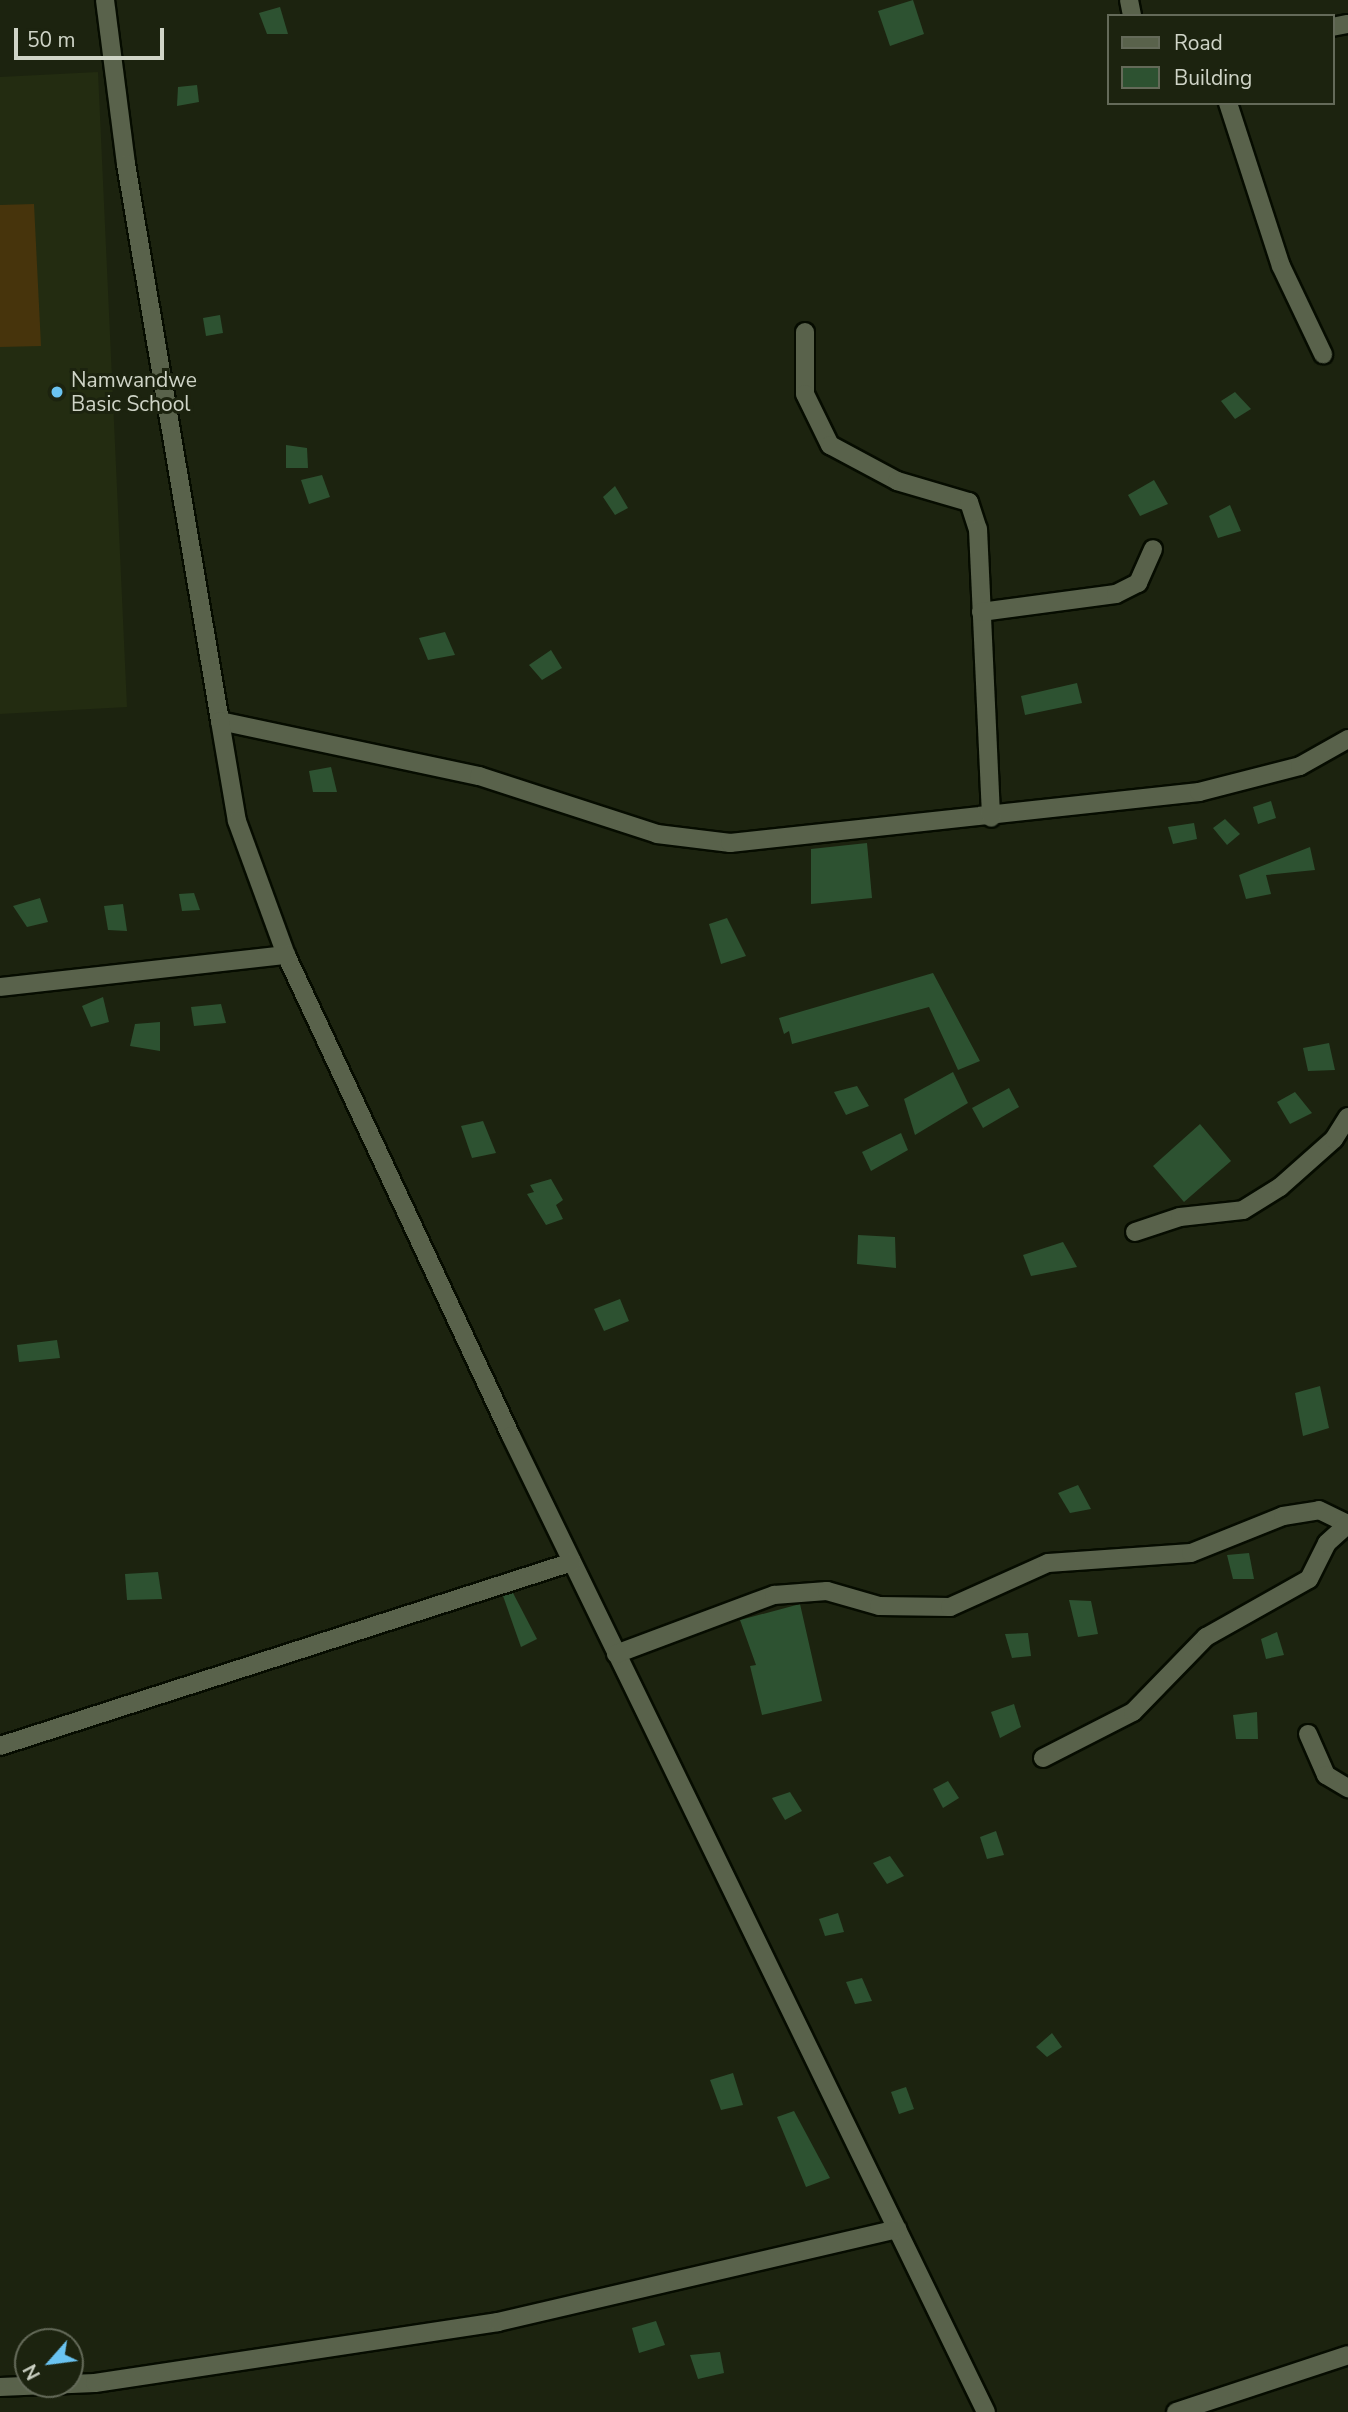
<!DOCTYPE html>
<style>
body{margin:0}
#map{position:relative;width:1348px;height:2412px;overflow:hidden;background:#1c230f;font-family:"Nunito Sans",sans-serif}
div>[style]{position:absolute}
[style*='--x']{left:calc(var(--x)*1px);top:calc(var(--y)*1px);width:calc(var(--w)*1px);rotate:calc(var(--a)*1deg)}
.built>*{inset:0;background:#232c11}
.green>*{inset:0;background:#47340c}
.building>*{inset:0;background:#2d5231}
.roads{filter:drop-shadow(2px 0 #060c00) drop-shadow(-2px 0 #060c00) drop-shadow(0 2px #060c00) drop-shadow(0 -2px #060c00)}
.minor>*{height:18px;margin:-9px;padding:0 9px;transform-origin:9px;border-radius:9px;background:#59624b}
.dots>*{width:19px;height:19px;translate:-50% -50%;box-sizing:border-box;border:4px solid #1c230f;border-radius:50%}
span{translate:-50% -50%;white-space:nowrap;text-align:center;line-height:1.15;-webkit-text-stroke:6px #1c230f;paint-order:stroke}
.poi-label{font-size:21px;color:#cfd4c7}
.left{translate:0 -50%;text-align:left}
.legend{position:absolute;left:1107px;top:14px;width:228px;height:91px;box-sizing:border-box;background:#1c230f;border:2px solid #646a59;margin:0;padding:9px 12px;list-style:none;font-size:21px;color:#cfd4c7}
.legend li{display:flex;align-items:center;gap:14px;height:35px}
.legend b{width:35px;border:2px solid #646a59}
.north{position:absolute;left:14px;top:2328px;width:70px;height:70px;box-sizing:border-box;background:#1c230f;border:2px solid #646a59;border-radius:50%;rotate:242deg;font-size:19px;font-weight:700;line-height:28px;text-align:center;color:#cfd4c7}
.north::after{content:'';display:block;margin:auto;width:24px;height:32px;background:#6ac3f1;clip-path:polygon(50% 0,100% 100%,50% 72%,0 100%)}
.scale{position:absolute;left:14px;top:28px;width:150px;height:32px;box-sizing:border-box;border:4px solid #cfd4c7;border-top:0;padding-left:9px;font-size:21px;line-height:24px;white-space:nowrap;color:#cfd4c7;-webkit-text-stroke:5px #1c230f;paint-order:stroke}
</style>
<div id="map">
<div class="built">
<div style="clip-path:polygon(98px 72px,127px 707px,0 714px,0 77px)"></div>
</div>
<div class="green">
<div style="clip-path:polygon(34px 204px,41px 346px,0 347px,0 205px)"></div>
</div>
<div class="building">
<div style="clip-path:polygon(913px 0,924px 34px,890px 46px,878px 11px)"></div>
<div style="clip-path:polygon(280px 7px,288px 34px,267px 34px,259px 13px)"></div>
<div style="clip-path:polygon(197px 85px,199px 102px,177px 106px,178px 87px)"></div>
<div style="clip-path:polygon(220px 315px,223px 333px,206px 336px,203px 318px)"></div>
<div style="clip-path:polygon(1235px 392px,1251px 409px,1235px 419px,1221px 401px)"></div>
<div style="clip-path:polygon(286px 445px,307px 448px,308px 468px,286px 468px)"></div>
<div style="clip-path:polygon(322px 475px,330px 497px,309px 504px,301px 480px)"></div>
<div style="clip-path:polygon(1154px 480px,1168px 504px,1140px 516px,1128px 495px)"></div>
<div style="clip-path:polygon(615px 486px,628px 508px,615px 515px,603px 497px)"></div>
<div style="clip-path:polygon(1230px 505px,1241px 531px,1218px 538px,1209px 516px)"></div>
<div style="clip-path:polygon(445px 632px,455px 655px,428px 660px,419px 638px)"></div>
<div style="clip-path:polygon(551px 650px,562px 668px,542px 680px,529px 665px)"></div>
<div style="clip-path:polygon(1077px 683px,1082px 703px,1025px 715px,1021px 696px)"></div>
<div style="clip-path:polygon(331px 767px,337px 792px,313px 792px,309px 771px)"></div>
<div style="clip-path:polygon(1271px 801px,1276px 818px,1258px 824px,1253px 807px)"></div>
<div style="clip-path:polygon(1225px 819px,1240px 834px,1227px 845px,1213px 828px)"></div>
<div style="clip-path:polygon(1194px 823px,1197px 839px,1173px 844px,1168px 827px)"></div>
<div style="clip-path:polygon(867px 843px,872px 898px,811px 904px,811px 849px)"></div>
<div style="clip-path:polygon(1310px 847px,1315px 870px,1266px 875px,1271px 894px,1246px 899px,1239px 875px)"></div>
<div style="clip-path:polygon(194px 893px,200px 910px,182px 911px,179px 894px)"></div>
<div style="clip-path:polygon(40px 898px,48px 922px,27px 927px,13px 906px)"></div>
<div style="clip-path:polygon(123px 904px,127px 931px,108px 930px,104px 906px)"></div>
<div style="clip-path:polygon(727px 918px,746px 956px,721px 964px,709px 924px)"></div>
<div style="clip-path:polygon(933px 973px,980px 1061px,958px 1070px,929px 1007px,792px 1044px,789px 1031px,784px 1034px,779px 1018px)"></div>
<div style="clip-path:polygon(103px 997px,109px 1022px,91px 1027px,82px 1006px)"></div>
<div style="clip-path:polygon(221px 1004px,226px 1023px,194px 1026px,191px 1007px)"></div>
<div style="clip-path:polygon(160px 1022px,160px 1051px,130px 1046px,135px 1024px)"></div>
<div style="clip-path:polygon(1329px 1043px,1335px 1070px,1308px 1071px,1303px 1048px)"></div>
<div style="clip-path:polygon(953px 1072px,968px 1103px,915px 1135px,904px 1099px)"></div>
<div style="clip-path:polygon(857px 1086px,869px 1106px,846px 1115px,834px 1092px)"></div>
<div style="clip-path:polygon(1009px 1088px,1019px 1107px,983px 1128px,972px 1108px)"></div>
<div style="clip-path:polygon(1295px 1092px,1312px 1113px,1290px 1124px,1277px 1102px)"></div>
<div style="clip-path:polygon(483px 1121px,496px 1153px,472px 1158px,461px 1126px)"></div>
<div style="clip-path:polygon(1200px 1124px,1231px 1161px,1184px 1202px,1153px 1166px)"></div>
<div style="clip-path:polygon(901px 1133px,908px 1150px,871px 1171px,862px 1152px)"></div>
<div style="clip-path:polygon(551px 1179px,563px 1200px,556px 1205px,563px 1219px,546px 1225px,527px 1194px,534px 1192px,530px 1185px)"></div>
<div style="clip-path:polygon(858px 1235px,895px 1237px,896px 1268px,857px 1264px)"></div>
<div style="clip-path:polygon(1063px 1242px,1077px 1267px,1031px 1276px,1023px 1255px)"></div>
<div style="clip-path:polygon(620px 1299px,629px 1321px,604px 1331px,594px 1309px)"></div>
<div style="clip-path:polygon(57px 1340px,60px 1358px,19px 1362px,17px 1345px)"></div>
<div style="clip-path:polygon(1320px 1386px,1329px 1428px,1303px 1436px,1295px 1393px)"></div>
<div style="clip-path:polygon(1078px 1485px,1091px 1509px,1070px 1513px,1058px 1493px)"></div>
<div style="clip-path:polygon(1249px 1553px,1254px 1579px,1233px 1579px,1227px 1555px)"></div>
<div style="clip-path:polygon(158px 1572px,162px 1599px,127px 1600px,125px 1574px)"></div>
<div style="clip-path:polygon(513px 1593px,537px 1639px,521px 1647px,503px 1596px)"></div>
<div style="clip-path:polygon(1069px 1600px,1091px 1601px,1098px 1634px,1078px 1637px)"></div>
<div style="clip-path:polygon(800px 1604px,822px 1701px,762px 1715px,750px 1666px,756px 1665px,740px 1620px)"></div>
<div style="clip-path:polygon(1277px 1632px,1284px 1655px,1266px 1659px,1261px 1639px)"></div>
<div style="clip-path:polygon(1028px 1633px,1031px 1656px,1012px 1658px,1005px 1634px)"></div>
<div style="clip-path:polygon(1014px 1704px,1021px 1727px,1000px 1738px,991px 1712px)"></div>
<div style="clip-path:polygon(1257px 1712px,1258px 1739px,1236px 1739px,1233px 1715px)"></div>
<div style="clip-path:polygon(948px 1781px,959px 1798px,943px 1808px,933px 1789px)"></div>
<div style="clip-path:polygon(790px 1792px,802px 1811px,785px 1820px,772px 1798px)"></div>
<div style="clip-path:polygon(996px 1831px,1004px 1855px,987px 1859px,980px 1837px)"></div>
<div style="clip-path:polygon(890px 1856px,904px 1876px,887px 1884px,873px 1863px)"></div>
<div style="clip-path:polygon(838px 1913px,844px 1932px,825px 1936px,819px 1919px)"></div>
<div style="clip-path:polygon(862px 1978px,872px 2001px,855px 2004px,846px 1982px)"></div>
<div style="clip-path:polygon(1052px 2033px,1062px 2047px,1047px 2057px,1036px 2047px)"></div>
<div style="clip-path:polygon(733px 2073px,743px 2105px,721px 2110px,710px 2080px)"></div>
<div style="clip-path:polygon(906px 2087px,914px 2109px,899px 2114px,891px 2092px)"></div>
<div style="clip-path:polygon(794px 2111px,830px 2178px,806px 2187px,777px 2117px)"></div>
<div style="clip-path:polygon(656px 2321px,665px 2345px,639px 2353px,632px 2328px)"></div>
<div style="clip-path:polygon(720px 2352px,724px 2373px,698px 2379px,690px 2355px)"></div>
</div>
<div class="roads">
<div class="minor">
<div style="--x:105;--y:0;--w:165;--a:82.7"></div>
<div style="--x:126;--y:164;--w:565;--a:80.42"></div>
<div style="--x:220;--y:721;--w:265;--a:12"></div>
<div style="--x:479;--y:776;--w:187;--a:18"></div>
<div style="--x:657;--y:834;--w:74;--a:7"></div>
<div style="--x:730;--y:843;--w:472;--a:-6.2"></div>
<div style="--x:1199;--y:792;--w:104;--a:-14.4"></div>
<div style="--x:1300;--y:766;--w:55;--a:-29.4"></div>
<div style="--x:1129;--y:0;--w:16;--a:79"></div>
<div style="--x:1332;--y:27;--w:16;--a:-11"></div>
<div style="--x:1228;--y:103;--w:171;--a:72"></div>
<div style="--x:1281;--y:266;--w:98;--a:64.5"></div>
<div style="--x:805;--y:332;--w:62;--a:90"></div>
<div style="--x:805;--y:394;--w:57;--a:63.9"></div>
<div style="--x:830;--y:445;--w:76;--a:28.2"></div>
<div style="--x:897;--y:481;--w:75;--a:16.3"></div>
<div style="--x:969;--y:502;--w:28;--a:72"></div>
<div style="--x:978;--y:529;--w:289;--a:87.4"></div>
<div style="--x:981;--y:612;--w:136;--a:-7.6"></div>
<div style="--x:1116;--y:594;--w:25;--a:-27"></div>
<div style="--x:1138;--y:583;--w:37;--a:-66"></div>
<div style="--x:220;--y:721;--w:101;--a:80.4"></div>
<div style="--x:237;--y:821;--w:143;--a:69.9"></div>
<div style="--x:286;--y:955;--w:531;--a:64.93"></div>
<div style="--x:511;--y:1436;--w:1085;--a:64.05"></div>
<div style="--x:0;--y:987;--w:288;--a:-6.4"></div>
<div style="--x:1135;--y:1232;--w:47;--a:-18.4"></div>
<div style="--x:1180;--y:1217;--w:63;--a:-6.3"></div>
<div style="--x:1243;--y:1210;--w:44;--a:-31.9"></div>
<div style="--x:1280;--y:1187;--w:72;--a:-41.6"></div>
<div style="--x:1334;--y:1139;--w:26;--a:-58"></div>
<div style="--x:616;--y:1654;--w:169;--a:-20.5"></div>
<div style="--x:774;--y:1595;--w:53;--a:-4.3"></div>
<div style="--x:827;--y:1591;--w:54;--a:16.1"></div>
<div style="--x:879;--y:1606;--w:71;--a:0.8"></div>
<div style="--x:950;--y:1607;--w:107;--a:-24.2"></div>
<div style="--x:1048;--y:1563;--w:143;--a:-4"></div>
<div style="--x:1191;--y:1553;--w:99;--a:-21.9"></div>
<div style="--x:1283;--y:1516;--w:36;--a:-9"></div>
<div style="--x:1319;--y:1510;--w:32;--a:26"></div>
<div style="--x:1308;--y:1734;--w:45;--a:66.3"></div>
<div style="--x:1326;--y:1775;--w:26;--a:31"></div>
<div style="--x:0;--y:1746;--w:601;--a:-17.83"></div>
<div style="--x:1043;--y:1758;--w:101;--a:-27.1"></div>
<div style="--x:1133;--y:1712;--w:105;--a:-45.8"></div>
<div style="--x:1206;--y:1637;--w:118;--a:-29.4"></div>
<div style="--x:1309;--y:1579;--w:40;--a:-63.4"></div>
<div style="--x:1327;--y:1543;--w:28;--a:-42"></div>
<div style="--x:0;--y:2387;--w:95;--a:-2.4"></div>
<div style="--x:95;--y:2383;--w:408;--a:-8.6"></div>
<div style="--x:498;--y:2322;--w:410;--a:-13.1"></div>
<div style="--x:1176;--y:2412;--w:181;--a:-18.3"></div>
</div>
</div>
<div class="dots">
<div style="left:57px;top:392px;background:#6ac3f1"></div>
</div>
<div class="poi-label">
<span class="left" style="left:71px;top:392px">Namwandwe<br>Basic School</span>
</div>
<ul class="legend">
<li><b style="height:9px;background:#59624b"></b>Road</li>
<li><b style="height:19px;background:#2d5231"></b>Building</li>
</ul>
<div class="north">N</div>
<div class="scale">50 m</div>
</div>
